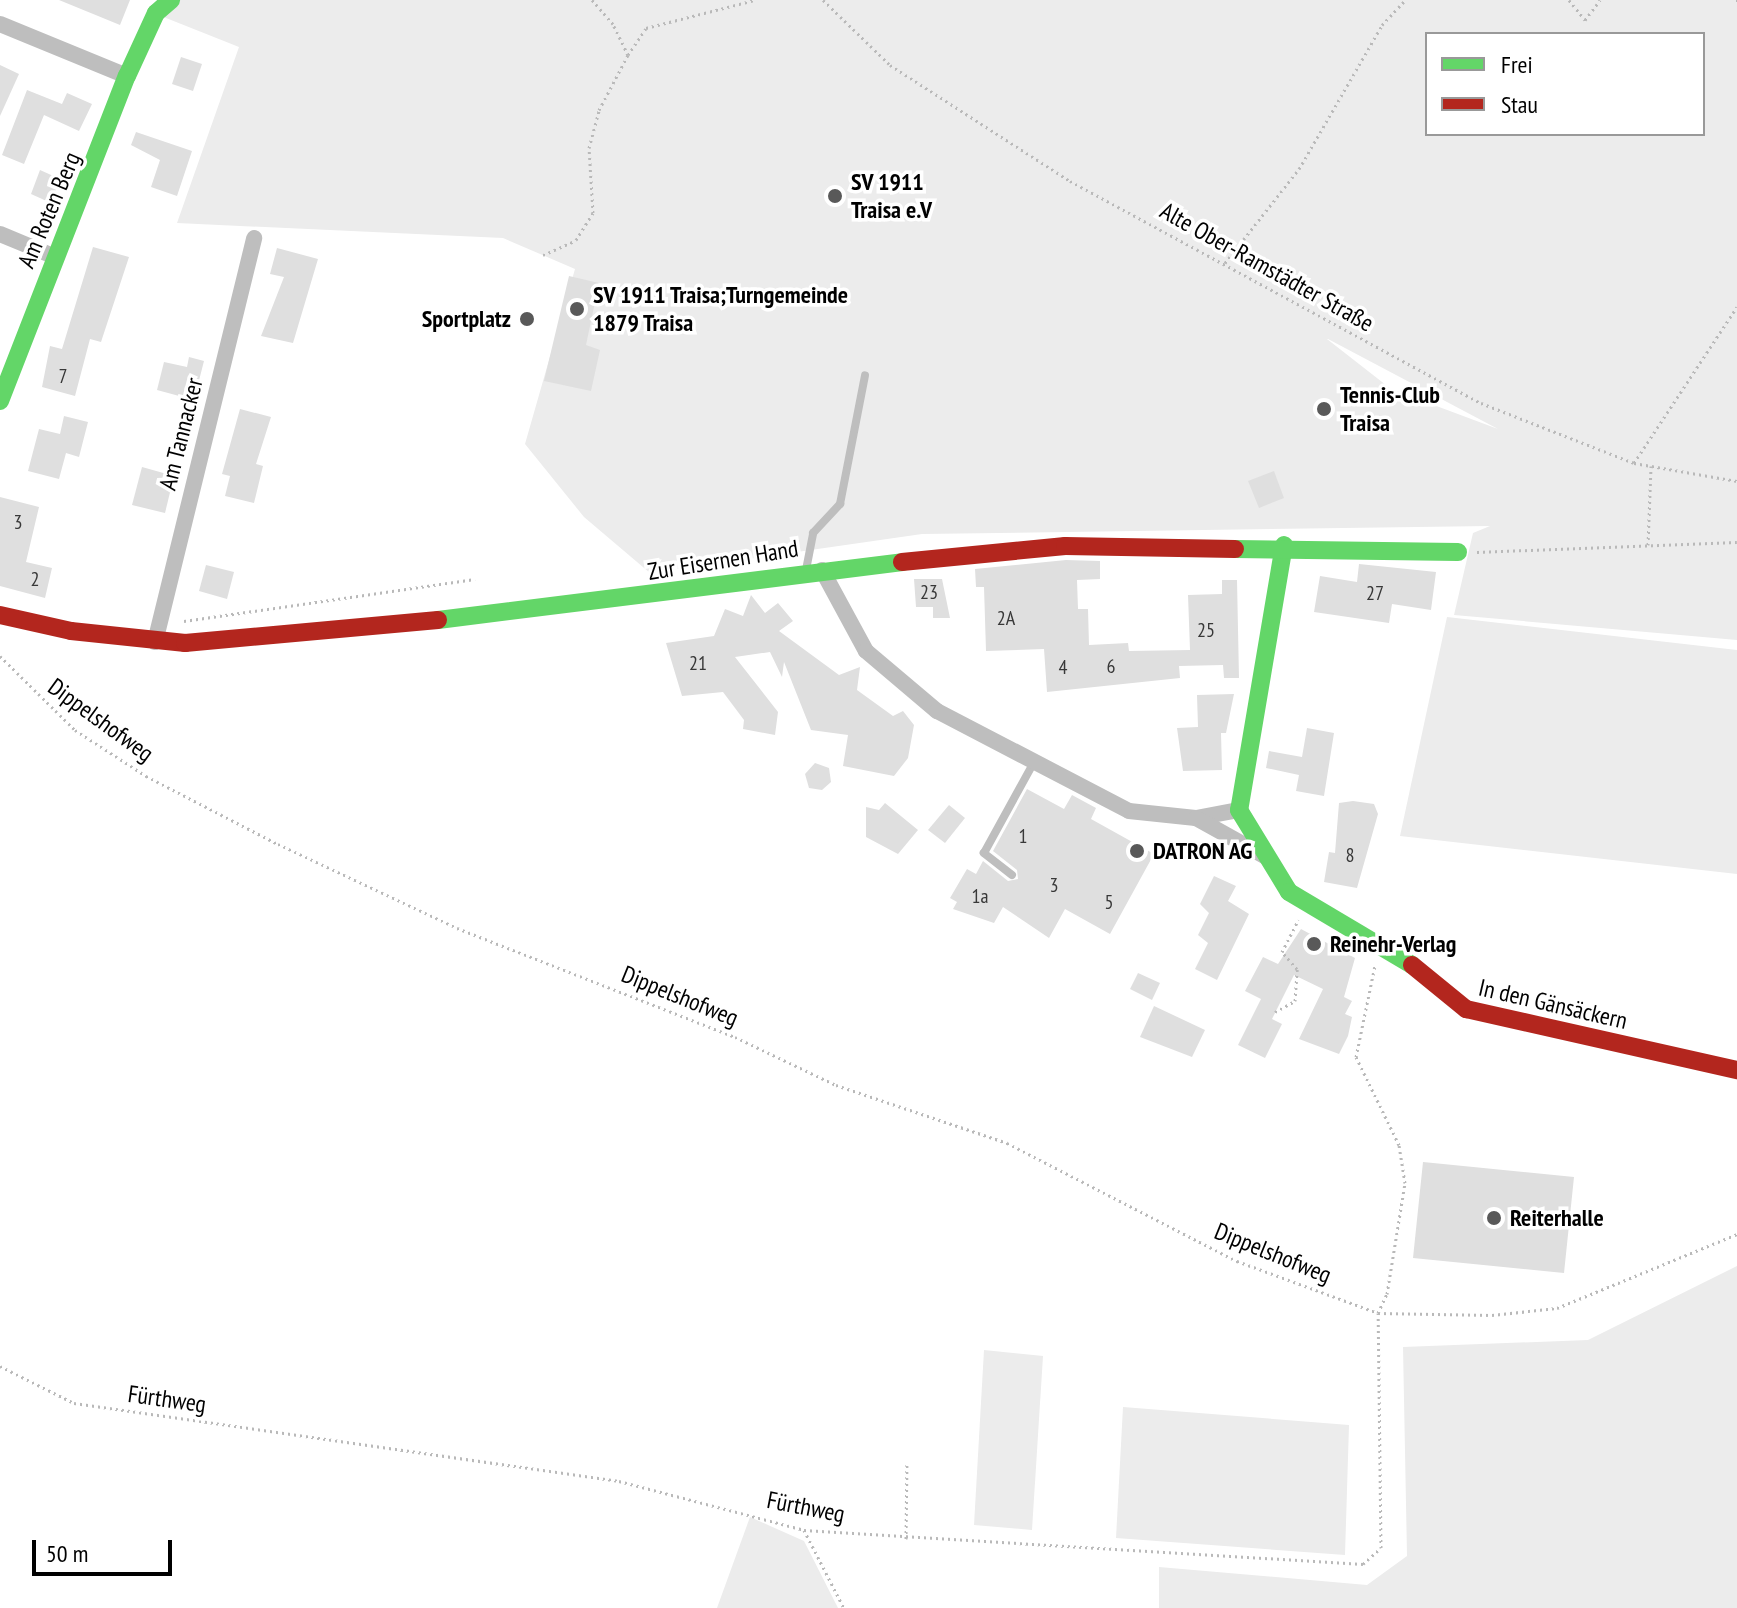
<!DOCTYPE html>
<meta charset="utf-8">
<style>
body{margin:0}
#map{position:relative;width:1737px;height:1608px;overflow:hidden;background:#fff;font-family:"PT Sans Narrow",sans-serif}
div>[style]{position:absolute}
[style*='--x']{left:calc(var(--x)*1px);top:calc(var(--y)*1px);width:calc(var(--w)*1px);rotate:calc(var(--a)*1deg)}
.green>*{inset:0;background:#ececec}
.building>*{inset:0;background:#dfdfdf}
.path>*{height:3px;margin-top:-1.5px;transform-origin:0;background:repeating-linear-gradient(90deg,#b9b9b9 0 2px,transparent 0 6px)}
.lane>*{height:8px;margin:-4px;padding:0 4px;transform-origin:4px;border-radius:4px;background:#bebebe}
.street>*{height:16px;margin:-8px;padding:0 8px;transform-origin:8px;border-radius:8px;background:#bebebe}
.fast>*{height:18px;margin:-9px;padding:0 9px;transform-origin:9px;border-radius:9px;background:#63d668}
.jam>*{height:18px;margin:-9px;padding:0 9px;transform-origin:9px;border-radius:9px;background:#b3261e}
.dots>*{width:22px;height:22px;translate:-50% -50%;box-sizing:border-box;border:4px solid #fff;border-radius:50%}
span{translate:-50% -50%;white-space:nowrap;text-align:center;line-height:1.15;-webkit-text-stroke:7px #fff;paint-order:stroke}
.number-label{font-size:20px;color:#383838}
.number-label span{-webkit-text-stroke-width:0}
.poi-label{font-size:24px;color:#000;font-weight:700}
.left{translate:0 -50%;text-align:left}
.right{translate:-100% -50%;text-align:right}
.street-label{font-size:24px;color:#000}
.legend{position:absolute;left:1425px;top:32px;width:280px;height:104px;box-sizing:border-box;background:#fff;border:2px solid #999;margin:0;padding:10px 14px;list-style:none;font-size:24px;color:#000}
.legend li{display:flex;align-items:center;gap:16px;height:40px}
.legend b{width:40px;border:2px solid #999}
.scale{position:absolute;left:32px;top:1540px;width:140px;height:36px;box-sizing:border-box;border:4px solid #000;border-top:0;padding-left:10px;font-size:24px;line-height:28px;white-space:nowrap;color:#000;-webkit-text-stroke:6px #fff;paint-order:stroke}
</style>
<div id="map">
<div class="green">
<div style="clip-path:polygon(evenodd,165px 0,1737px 0,1737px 640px,1454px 615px,1473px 533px,1490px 526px,922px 534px,650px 573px,584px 517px,525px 444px,575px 269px,503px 238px,177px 223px,239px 47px,161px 16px,165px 0,1427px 34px,1703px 34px,1703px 134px,1427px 134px,1427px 34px,165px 0,1327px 339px,1328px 339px,1498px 429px,1391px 389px,1327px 339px)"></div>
<div style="clip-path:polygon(1447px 617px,1737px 650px,1737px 874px,1400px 836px)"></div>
<div style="clip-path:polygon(1737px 1266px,1737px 1608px,1159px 1608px,1159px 1567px,1367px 1585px,1407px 1556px,1403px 1347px,1588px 1340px)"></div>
<div style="clip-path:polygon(984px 1350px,1043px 1356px,1032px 1530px,974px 1525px)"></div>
<div style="clip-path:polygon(1123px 1407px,1349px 1425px,1345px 1555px,1116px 1538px)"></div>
<div style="clip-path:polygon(750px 1517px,804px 1541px,838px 1608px,717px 1608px)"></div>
</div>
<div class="building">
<div style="clip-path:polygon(59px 0,130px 0,120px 25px)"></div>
<div style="clip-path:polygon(181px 57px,202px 64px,193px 91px,172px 84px)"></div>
<div style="clip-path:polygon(0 65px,19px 74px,0 116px)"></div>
<div style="clip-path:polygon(27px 90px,62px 104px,67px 93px,92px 104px,79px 131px,44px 115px,24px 164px,2px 155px)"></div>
<div style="clip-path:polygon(136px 132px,192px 151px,177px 196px,151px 187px,160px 160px,131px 145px)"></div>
<div style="clip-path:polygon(40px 170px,60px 179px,51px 203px,31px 194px)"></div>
<div style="clip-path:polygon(93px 247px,129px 257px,101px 342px,90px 339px,75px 396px,42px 387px,50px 346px,62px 349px)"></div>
<div style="clip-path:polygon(277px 248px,318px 259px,293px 343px,261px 336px,284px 277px,270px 274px)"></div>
<div style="clip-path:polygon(569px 276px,599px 283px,586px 345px,600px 350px,591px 391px,544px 381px)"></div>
<div style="clip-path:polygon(189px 357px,204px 361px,194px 400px,157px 390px,164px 362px,187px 367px)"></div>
<div style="clip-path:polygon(240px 409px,271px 417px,256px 464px,263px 466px,254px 503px,225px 496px,230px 476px,222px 474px)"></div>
<div style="clip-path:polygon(64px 416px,88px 422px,79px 457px,66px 453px,59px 479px,28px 471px,39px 429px,60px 434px)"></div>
<div style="clip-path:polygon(142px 467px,174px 476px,165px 513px,132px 505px)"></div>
<div style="clip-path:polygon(1274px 471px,1284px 498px,1259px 508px,1248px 481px)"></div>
<div style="clip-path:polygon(0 497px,39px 507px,26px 562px,52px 568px,45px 598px,0 586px)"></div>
<div style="clip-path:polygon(1066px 560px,1100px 561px,1100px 579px,1077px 580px,1078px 609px,1088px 609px,1089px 645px,1128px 643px,1129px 651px,1190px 650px,1188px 595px,1222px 594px,1222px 580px,1237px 580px,1239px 678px,1224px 678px,1223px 665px,1179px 666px,1180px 678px,1047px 692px,1044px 649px,986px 651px,984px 587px,976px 587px,975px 569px)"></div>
<div style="clip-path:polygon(1359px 564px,1436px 572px,1431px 610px,1392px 604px,1389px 623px,1314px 612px,1320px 576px,1357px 582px)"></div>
<div style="clip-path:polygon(206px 565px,234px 572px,227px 599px,199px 591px)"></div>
<div style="clip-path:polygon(914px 579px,942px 579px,950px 618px,933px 618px,933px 607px,916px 607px)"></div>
<div style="clip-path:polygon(751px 595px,765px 613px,778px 603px,793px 621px,779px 631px,839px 675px,860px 667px,857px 690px,893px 716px,903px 711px,914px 725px,908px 758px,894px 776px,843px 766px,848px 735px,811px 730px,784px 662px,782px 677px,770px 652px,735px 657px,778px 712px,775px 735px,743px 729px,744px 720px,723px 692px,682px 696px,666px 643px,714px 636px,725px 609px,743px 616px)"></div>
<div style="clip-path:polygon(1234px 694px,1226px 733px,1221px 733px,1222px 770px,1183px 771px,1177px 728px,1198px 727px,1197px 695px)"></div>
<div style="clip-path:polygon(1307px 728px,1334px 733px,1324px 796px,1296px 791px,1299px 775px,1266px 768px,1269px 751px,1302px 757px)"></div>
<div style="clip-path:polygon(815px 763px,829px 768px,831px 782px,822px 790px,809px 788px,805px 774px)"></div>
<div style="clip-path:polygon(1027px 789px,1064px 809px,1072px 795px,1096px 808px,1091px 819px,1154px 854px,1110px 934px,1065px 909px,1049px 938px,1003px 907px,994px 923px,953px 909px,957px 902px,950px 898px,967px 869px,976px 874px,983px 861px,1008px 881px,1018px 879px,1017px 870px,993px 851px)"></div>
<div style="clip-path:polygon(1353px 801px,1374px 804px,1378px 814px,1357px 888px,1324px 882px,1329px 852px,1335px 853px,1339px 803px)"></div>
<div style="clip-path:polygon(885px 803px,918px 830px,898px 854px,866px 837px,866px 807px,879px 810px)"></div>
<div style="clip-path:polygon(949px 805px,965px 818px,945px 843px,928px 830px)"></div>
<div style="clip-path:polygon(1214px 876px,1236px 886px,1228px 901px,1249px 914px,1217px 980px,1195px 969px,1208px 943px,1198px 935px,1209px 913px,1200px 904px)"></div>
<div style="clip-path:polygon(1301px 929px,1355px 958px,1344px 997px,1352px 1001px,1345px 1014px,1352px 1017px,1348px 1036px,1339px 1054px,1299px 1039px,1323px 989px,1294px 975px,1272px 1019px,1282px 1024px,1265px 1058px,1238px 1045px,1261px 999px,1245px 991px,1263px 957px,1278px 964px)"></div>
<div style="clip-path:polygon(1138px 973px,1160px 983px,1152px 1000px,1130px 989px)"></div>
<div style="clip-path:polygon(1154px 1006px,1205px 1030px,1192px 1057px,1140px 1037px)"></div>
<div style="clip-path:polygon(1423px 1162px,1574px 1177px,1564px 1273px,1413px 1258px)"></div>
</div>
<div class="path">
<div style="--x:823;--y:0;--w:93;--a:44.1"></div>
<div style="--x:890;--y:65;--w:214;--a:32.8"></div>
<div style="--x:1070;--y:181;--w:467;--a:28.4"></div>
<div style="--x:1481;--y:403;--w:164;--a:21.4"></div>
<div style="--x:1634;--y:463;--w:105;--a:9.9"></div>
<div style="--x:1569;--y:0;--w:26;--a:51"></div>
<div style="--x:1585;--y:20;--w:25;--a:-53"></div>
<div style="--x:1736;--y:0;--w:1;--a:0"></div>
<div style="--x:628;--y:55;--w:32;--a:-56"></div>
<div style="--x:646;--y:28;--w:113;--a:-14.4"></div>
<div style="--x:543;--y:255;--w:36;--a:-24"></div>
<div style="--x:576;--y:240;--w:32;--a:-58"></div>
<div style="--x:593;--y:213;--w:65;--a:-93.5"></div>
<div style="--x:589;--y:148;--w:39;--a:-75"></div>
<div style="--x:599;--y:110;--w:62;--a:-62.2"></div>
<div style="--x:628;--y:55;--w:34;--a:-116"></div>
<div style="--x:613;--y:24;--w:32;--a:-131"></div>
<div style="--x:1225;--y:263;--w:120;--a:-51.8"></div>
<div style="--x:1299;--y:169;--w:166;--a:-60"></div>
<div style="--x:1382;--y:25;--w:34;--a:-47"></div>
<div style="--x:1634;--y:463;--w:187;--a:-56.6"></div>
<div style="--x:1648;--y:545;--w:79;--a:-87.8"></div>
<div style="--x:1477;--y:552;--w:260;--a:-2.2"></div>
<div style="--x:184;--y:621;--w:294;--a:-8.2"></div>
<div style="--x:0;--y:656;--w:105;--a:44.6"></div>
<div style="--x:75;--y:730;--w:85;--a:32.9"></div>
<div style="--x:146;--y:776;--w:148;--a:27.3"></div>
<div style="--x:278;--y:844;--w:198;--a:25.1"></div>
<div style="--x:457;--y:928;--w:299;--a:21.4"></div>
<div style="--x:735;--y:1037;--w:112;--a:25.4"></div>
<div style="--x:836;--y:1085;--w:181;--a:18.7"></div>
<div style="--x:1007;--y:1143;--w:259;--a:27.2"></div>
<div style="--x:1237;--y:1261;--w:150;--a:20.2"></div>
<div style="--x:1378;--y:1313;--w:114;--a:1"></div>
<div style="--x:1492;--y:1315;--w:65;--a:-6.1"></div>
<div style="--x:1557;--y:1308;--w:195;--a:-22.3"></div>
<div style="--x:1275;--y:1012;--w:23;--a:-29"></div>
<div style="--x:1295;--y:1001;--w:32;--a:-86"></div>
<div style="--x:1297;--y:969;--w:23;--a:-131"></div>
<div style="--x:1282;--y:952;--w:36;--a:-63"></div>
<div style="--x:0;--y:1366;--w:83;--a:26.6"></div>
<div style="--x:74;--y:1403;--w:551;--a:8.14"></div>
<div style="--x:619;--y:1481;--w:191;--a:14.8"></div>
<div style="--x:804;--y:1530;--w:560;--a:3.48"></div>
<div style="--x:1363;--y:1564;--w:24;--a:-42"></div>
<div style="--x:1381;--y:1548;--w:235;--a:-90.7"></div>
<div style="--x:1378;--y:1313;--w:21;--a:-65"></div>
<div style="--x:1387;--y:1294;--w:112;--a:-80.8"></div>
<div style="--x:1405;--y:1183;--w:38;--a:-99"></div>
<div style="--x:1399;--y:1145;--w:98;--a:-116"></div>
<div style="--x:1356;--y:1057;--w:94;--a:-78.3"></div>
<div style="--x:804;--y:1530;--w:88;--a:62.9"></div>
<div style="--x:906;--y:1539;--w:77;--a:-89.3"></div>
</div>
<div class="lane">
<div style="--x:806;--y:570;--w:38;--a:-79"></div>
<div style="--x:813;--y:533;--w:40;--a:-47"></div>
<div style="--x:840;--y:504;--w:131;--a:-79"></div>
<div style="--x:1012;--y:875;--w:36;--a:-142"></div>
<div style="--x:984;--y:853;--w:102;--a:-61.2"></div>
</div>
<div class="street">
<div style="--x:0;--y:24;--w:137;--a:22.3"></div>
<div style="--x:0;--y:234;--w:57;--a:22.5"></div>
<div style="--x:822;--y:570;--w:92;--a:61.5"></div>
<div style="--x:866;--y:651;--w:93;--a:40.2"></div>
<div style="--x:937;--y:711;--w:216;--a:27.5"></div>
<div style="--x:1129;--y:811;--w:67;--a:6"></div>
<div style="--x:1196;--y:818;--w:44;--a:-10.5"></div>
<div style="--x:155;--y:642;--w:416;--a:-76.2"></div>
<div style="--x:1196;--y:818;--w:82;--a:29.1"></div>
</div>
<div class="fast">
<div style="--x:0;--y:401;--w:349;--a:-68.7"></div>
<div style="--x:127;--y:76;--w:69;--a:-65.3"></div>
<div style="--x:156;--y:13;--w:20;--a:-41"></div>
<div style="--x:1284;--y:545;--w:269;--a:99.6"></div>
<div style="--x:1239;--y:810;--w:96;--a:58.6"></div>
<div style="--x:1289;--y:892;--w:143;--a:30.7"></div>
<div style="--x:1235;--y:549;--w:223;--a:0.8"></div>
<div style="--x:438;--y:620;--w:468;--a:-7.1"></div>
</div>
<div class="jam">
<div style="--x:902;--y:562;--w:164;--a:-5.6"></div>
<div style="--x:1065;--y:546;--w:170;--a:1"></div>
<div style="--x:0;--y:615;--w:73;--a:12.7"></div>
<div style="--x:71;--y:631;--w:115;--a:6"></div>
<div style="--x:185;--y:643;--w:254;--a:-5.2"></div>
<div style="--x:1412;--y:965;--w:70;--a:39.2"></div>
<div style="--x:1466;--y:1009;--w:278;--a:12.7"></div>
</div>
<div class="dots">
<div style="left:835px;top:196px;background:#595959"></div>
<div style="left:577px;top:309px;background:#595959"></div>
<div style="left:527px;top:319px;background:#595959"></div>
<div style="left:1324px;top:409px;background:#595959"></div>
<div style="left:1137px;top:851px;background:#595959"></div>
<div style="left:1314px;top:944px;background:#595959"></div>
<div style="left:1494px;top:1218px;background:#595959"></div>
</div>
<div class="number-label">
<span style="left:63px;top:376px">7</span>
<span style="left:18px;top:522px">3</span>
<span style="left:35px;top:579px">2</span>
<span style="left:929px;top:592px">23</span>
<span style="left:1375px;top:593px">27</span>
<span style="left:1006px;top:618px">2A</span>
<span style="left:1206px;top:630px">25</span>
<span style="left:698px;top:663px">21</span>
<span style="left:1111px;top:666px">6</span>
<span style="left:1063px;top:667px">4</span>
<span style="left:1023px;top:836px">1</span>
<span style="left:1350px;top:855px">8</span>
<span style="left:1054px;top:885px">3</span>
<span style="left:980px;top:896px">1a</span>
<span style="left:1109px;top:902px">5</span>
</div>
<div class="poi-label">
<span class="left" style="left:851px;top:196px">SV 1911<br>Traisa e.V</span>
<span class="left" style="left:593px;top:309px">SV 1911 Traisa;Turngemeinde<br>1879 Traisa</span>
<span class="right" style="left:511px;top:319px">Sportplatz</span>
<span class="left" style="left:1340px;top:409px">Tennis-Club<br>Traisa</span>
<span class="left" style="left:1153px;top:851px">DATRON AG</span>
<span class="left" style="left:1330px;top:944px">Reinehr-Verlag</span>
<span class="left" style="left:1510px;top:1218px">Reiterhalle</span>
</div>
<div class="street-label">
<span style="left:49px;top:210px;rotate:-67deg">Am Roten Berg</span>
<span style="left:1267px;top:267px;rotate:29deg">Alte Ober-Ramstädter Straße</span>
<span style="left:181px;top:434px;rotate:-76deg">Am Tannacker</span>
<span style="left:723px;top:560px;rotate:-9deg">Zur Eisernen Hand</span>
<span style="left:101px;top:720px;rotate:36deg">Dippelshofweg</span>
<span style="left:680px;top:996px;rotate:22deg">Dippelshofweg</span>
<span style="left:1553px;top:1004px;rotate:13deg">In den Gänsäckern</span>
<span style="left:1273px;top:1253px;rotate:22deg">Dippelshofweg</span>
<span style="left:167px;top:1399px;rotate:8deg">Fürthweg</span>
<span style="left:806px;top:1507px;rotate:11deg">Fürthweg</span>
</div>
<ul class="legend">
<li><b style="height:10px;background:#63d668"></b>Frei</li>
<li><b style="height:10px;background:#b3261e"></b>Stau</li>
</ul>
<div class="scale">50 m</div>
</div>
